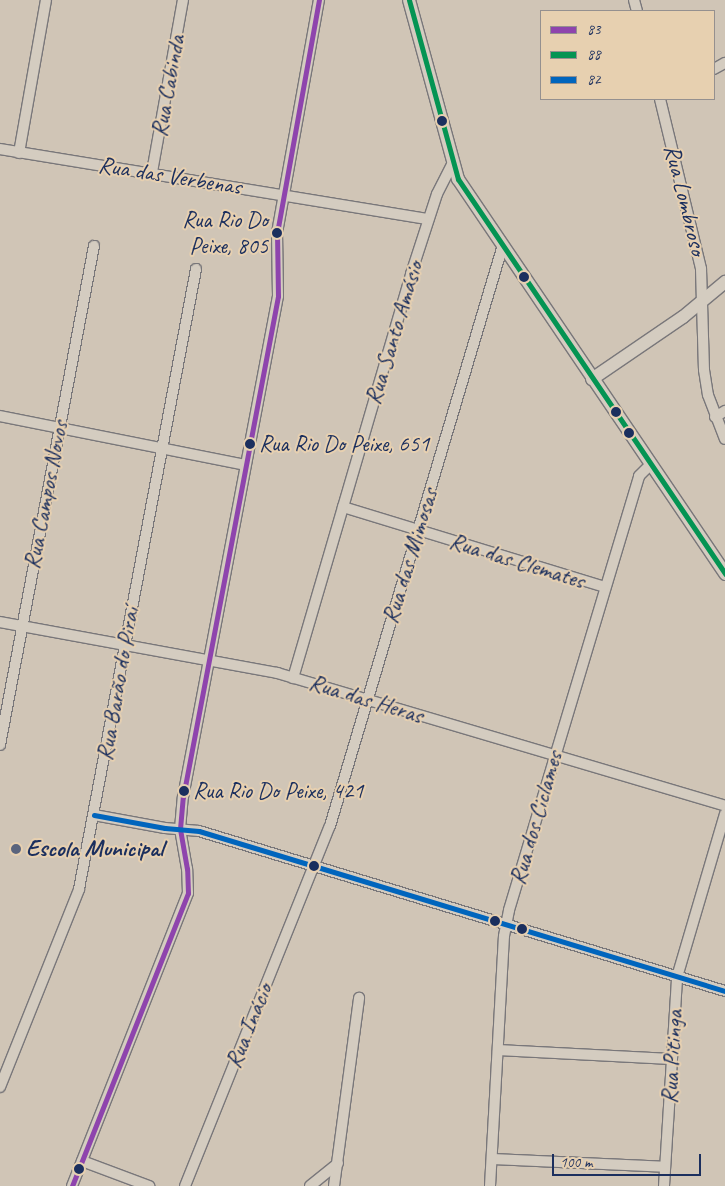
<!DOCTYPE html>
<meta charset="utf-8">
<style>
body{margin:0}
#map{position:relative;width:725px;height:1186px;overflow:hidden;background:#d0c5b6;font-family:Caveat,sans-serif}
div>[style]{position:absolute}
[style*='--x']{left:calc(var(--x)*1px);top:calc(var(--y)*1px);width:calc(var(--w)*1px);rotate:calc(var(--a)*1deg)}
.roads{filter:drop-shadow(1px 0 #79777a) drop-shadow(-1px 0 #79777a) drop-shadow(0 1px #79777a) drop-shadow(0 -1px #79777a)}
.minor>*{height:10px;margin:-5px;padding:0 5px;transform-origin:5px;border-radius:5px;background:#d4ccc0}
.major>*{height:12px;margin:-6px;padding:0 6px;transform-origin:6px;border-radius:6px;background:#d4ccc0}
.bus-1>*{height:5px;margin:-2.5px;padding:0 2.5px;transform-origin:2.5px;border-radius:2.5px;background:#8e44ad}
.bus-2>*{height:5px;margin:-2.5px;padding:0 2.5px;transform-origin:2.5px;border-radius:2.5px;background:#049453}
.bus-3>*{height:5px;margin:-2.5px;padding:0 2.5px;transform-origin:2.5px;border-radius:2.5px;background:#0065bd}
.dots>*{width:14px;height:14px;translate:-50% -50%;box-sizing:border-box;border:2px solid #e7d0b0;border-radius:50%}
span{translate:-50% -50%;white-space:nowrap;text-align:center;line-height:1.15;-webkit-text-stroke:4px #e7d0b0;paint-order:stroke}
.bus-label{font-size:23px;color:#1b2f5e}
.right{translate:-100% -50%;text-align:right}
.left{translate:0 -50%;text-align:left}
.street-label{font-size:24px;color:#1b2f5e}
.poi-label{font-size:24px;color:#1b2f5e;font-weight:700}
.legend{position:absolute;left:540px;top:10px;width:175px;height:90px;box-sizing:border-box;background:#e7d0b0;border:1px solid #95908f;margin:0;padding:6px 9px;list-style:none;font-size:15px;color:#1b2f5e}
.legend li{display:flex;align-items:center;gap:10px;height:25px}
.legend b{width:25px;border:1px solid #95908f}
.scale{position:absolute;left:552px;top:1154px;width:149px;height:22px;box-sizing:border-box;border:2px solid #1b2f5e;border-top:0;padding-left:6px;font-size:15px;line-height:18px;white-space:nowrap;color:#1b2f5e;-webkit-text-stroke:4px #e7d0b0;paint-order:stroke}
</style>
<div id="map">
<div class="roads">
<div class="minor">
<div style="--x:634;--y:0;--w:11;--a:75"></div>
<div style="--x:714;--y:69;--w:13;--a:-29"></div>
<div style="--x:660;--y:99;--w:175;--a:76.4"></div>
<div style="--x:701;--y:269;--w:101;--a:88.3"></div>
<div style="--x:704;--y:370;--w:25;--a:81"></div>
<div style="--x:708;--y:395;--w:47;--a:68.9"></div>
<div style="--x:0;--y:149;--w:434;--a:9.3"></div>
<div style="--x:19;--y:153;--w:155;--a:-80"></div>
<div style="--x:152;--y:172;--w:175;--a:-79.8"></div>
<div style="--x:0;--y:416;--w:250;--a:11.3"></div>
<div style="--x:715;--y:417;--w:12;--a:-31"></div>
<div style="--x:343;--y:507;--w:274;--a:17"></div>
<div style="--x:0;--y:622;--w:282;--a:10.4"></div>
<div style="--x:277;--y:673;--w:467;--a:16.5"></div>
<div style="--x:293;--y:678;--w:421;--a:-73.7"></div>
<div style="--x:411;--y:274;--w:84;--a:-72"></div>
<div style="--x:437;--y:194;--w:33;--a:-63"></div>
<div style="--x:0;--y:745;--w:508;--a:-79.33"></div>
<div style="--x:94;--y:815;--w:72;--a:10.4"></div>
<div style="--x:165;--y:828;--w:34;--a:5"></div>
<div style="--x:199;--y:831;--w:550;--a:16.92"></div>
<div style="--x:498;--y:1050;--w:173;--a:3"></div>
<div style="--x:0;--y:1087;--w:213;--a:-68.2"></div>
<div style="--x:79;--y:889;--w:631;--a:-79.31"></div>
<div style="--x:492;--y:1159;--w:173;--a:2.6"></div>
<div style="--x:82;--y:1161;--w:72;--a:20.5"></div>
<div style="--x:72;--y:1186;--w:315;--a:-68.4"></div>
<div style="--x:188;--y:893;--w:24;--a:-92"></div>
<div style="--x:187;--y:869;--w:41;--a:-99.9"></div>
<div style="--x:180;--y:829;--w:32;--a:-85"></div>
<div style="--x:183;--y:797;--w:510;--a:-79.26"></div>
<div style="--x:278;--y:296;--w:63;--a:-90.9"></div>
<div style="--x:277;--y:233;--w:237;--a:-79.8"></div>
<div style="--x:185;--y:1186;--w:388;--a:-68.1"></div>
<div style="--x:330;--y:826;--w:606;--a:-73.42"></div>
<div style="--x:310;--y:1186;--w:36;--a:-39"></div>
<div style="--x:334;--y:1186;--w:190;--a:-82.4"></div>
<div style="--x:490;--y:1186;--w:250;--a:-86.8"></div>
<div style="--x:504;--y:936;--w:26;--a:-79"></div>
<div style="--x:509;--y:910;--w:453;--a:-73.3"></div>
<div style="--x:639;--y:476;--w:16;--a:-45"></div>
<div style="--x:664;--y:1186;--w:209;--a:-86.4"></div>
<div style="--x:677;--y:977;--w:170;--a:-73.6"></div>
</div>
<div class="major">
<div style="--x:409;--y:0;--w:186;--a:74.7"></div>
<div style="--x:458;--y:179;--w:477;--a:55.9"></div>
<div style="--x:592;--y:379;--w:110;--a:-34.3"></div>
<div style="--x:683;--y:317;--w:55;--a:-39.8"></div>
</div>
</div>
<div class="bus-1">
<div style="--x:72;--y:1186;--w:315;--a:-68.4"></div>
<div style="--x:188;--y:893;--w:24;--a:-92"></div>
<div style="--x:187;--y:869;--w:41;--a:-99.9"></div>
<div style="--x:180;--y:829;--w:32;--a:-85"></div>
<div style="--x:183;--y:797;--w:510;--a:-79.26"></div>
<div style="--x:278;--y:296;--w:63;--a:-90.9"></div>
<div style="--x:277;--y:233;--w:237;--a:-79.8"></div>
</div>
<div class="bus-2">
<div style="--x:409;--y:0;--w:186;--a:74.7"></div>
<div style="--x:458;--y:179;--w:477;--a:55.9"></div>
</div>
<div class="bus-3">
<div style="--x:94;--y:815;--w:72;--a:10.4"></div>
<div style="--x:165;--y:828;--w:34;--a:5"></div>
<div style="--x:199;--y:831;--w:550;--a:16.92"></div>
</div>
<div class="dots">
<div style="left:442px;top:121px;background:#1b2f5e"></div>
<div style="left:277px;top:233px;background:#1b2f5e"></div>
<div style="left:524px;top:277px;background:#1b2f5e"></div>
<div style="left:616px;top:412px;background:#1b2f5e"></div>
<div style="left:629px;top:433px;background:#1b2f5e"></div>
<div style="left:250px;top:444px;background:#1b2f5e"></div>
<div style="left:184px;top:791px;background:#1b2f5e"></div>
<div style="left:16px;top:849px;background:#5a647d"></div>
<div style="left:314px;top:866px;background:#1b2f5e"></div>
<div style="left:495px;top:921px;background:#1b2f5e"></div>
<div style="left:522px;top:929px;background:#1b2f5e"></div>
<div style="left:79px;top:1169px;background:#1b2f5e"></div>
</div>
<div class="bus-label">
<span class="right" style="left:268px;top:233px">Rua Rio Do<br>Peixe, 805</span>
<span class="left" style="left:259px;top:444px">Rua Rio Do Peixe, 651</span>
<span class="left" style="left:193px;top:791px">Rua Rio Do Peixe, 421</span>
</div>
<div class="street-label">
<span style="left:168px;top:86px;rotate:-80deg">Rua Cabinda</span>
<span style="left:170px;top:176px;rotate:9deg">Rua das Verbenas</span>
<span style="left:685px;top:200px;rotate:76deg">Rua Lombroso</span>
<span style="left:394px;top:333px;rotate:-73deg">Rua Santo Amásio</span>
<span style="left:46px;top:495px;rotate:-79deg">Rua Campos Novos</span>
<span style="left:410px;top:556px;rotate:-73deg">Rua das Mimosas</span>
<span style="left:517px;top:561px;rotate:17deg">Rua das Clemates</span>
<span style="left:118px;top:684px;rotate:-80deg">Rua Barão do Piraí</span>
<span style="left:366px;top:699px;rotate:17deg">Rua das Heras</span>
<span style="left:536px;top:818px;rotate:-74deg">Rua dos Ciclames</span>
<span style="left:249px;top:1026px;rotate:-68deg">Rua Inácio</span>
<span style="left:672px;top:1057px;rotate:-87deg">Rua Pitinga</span>
</div>
<div class="poi-label">
<span class="left" style="left:26px;top:849px">Escola Municipal</span>
</div>
<ul class="legend">
<li><b style="height:6px;background:#8e44ad"></b>83</li>
<li><b style="height:6px;background:#049453"></b>88</li>
<li><b style="height:6px;background:#0065bd"></b>82</li>
</ul>
<div class="scale">100 m</div>
</div>
